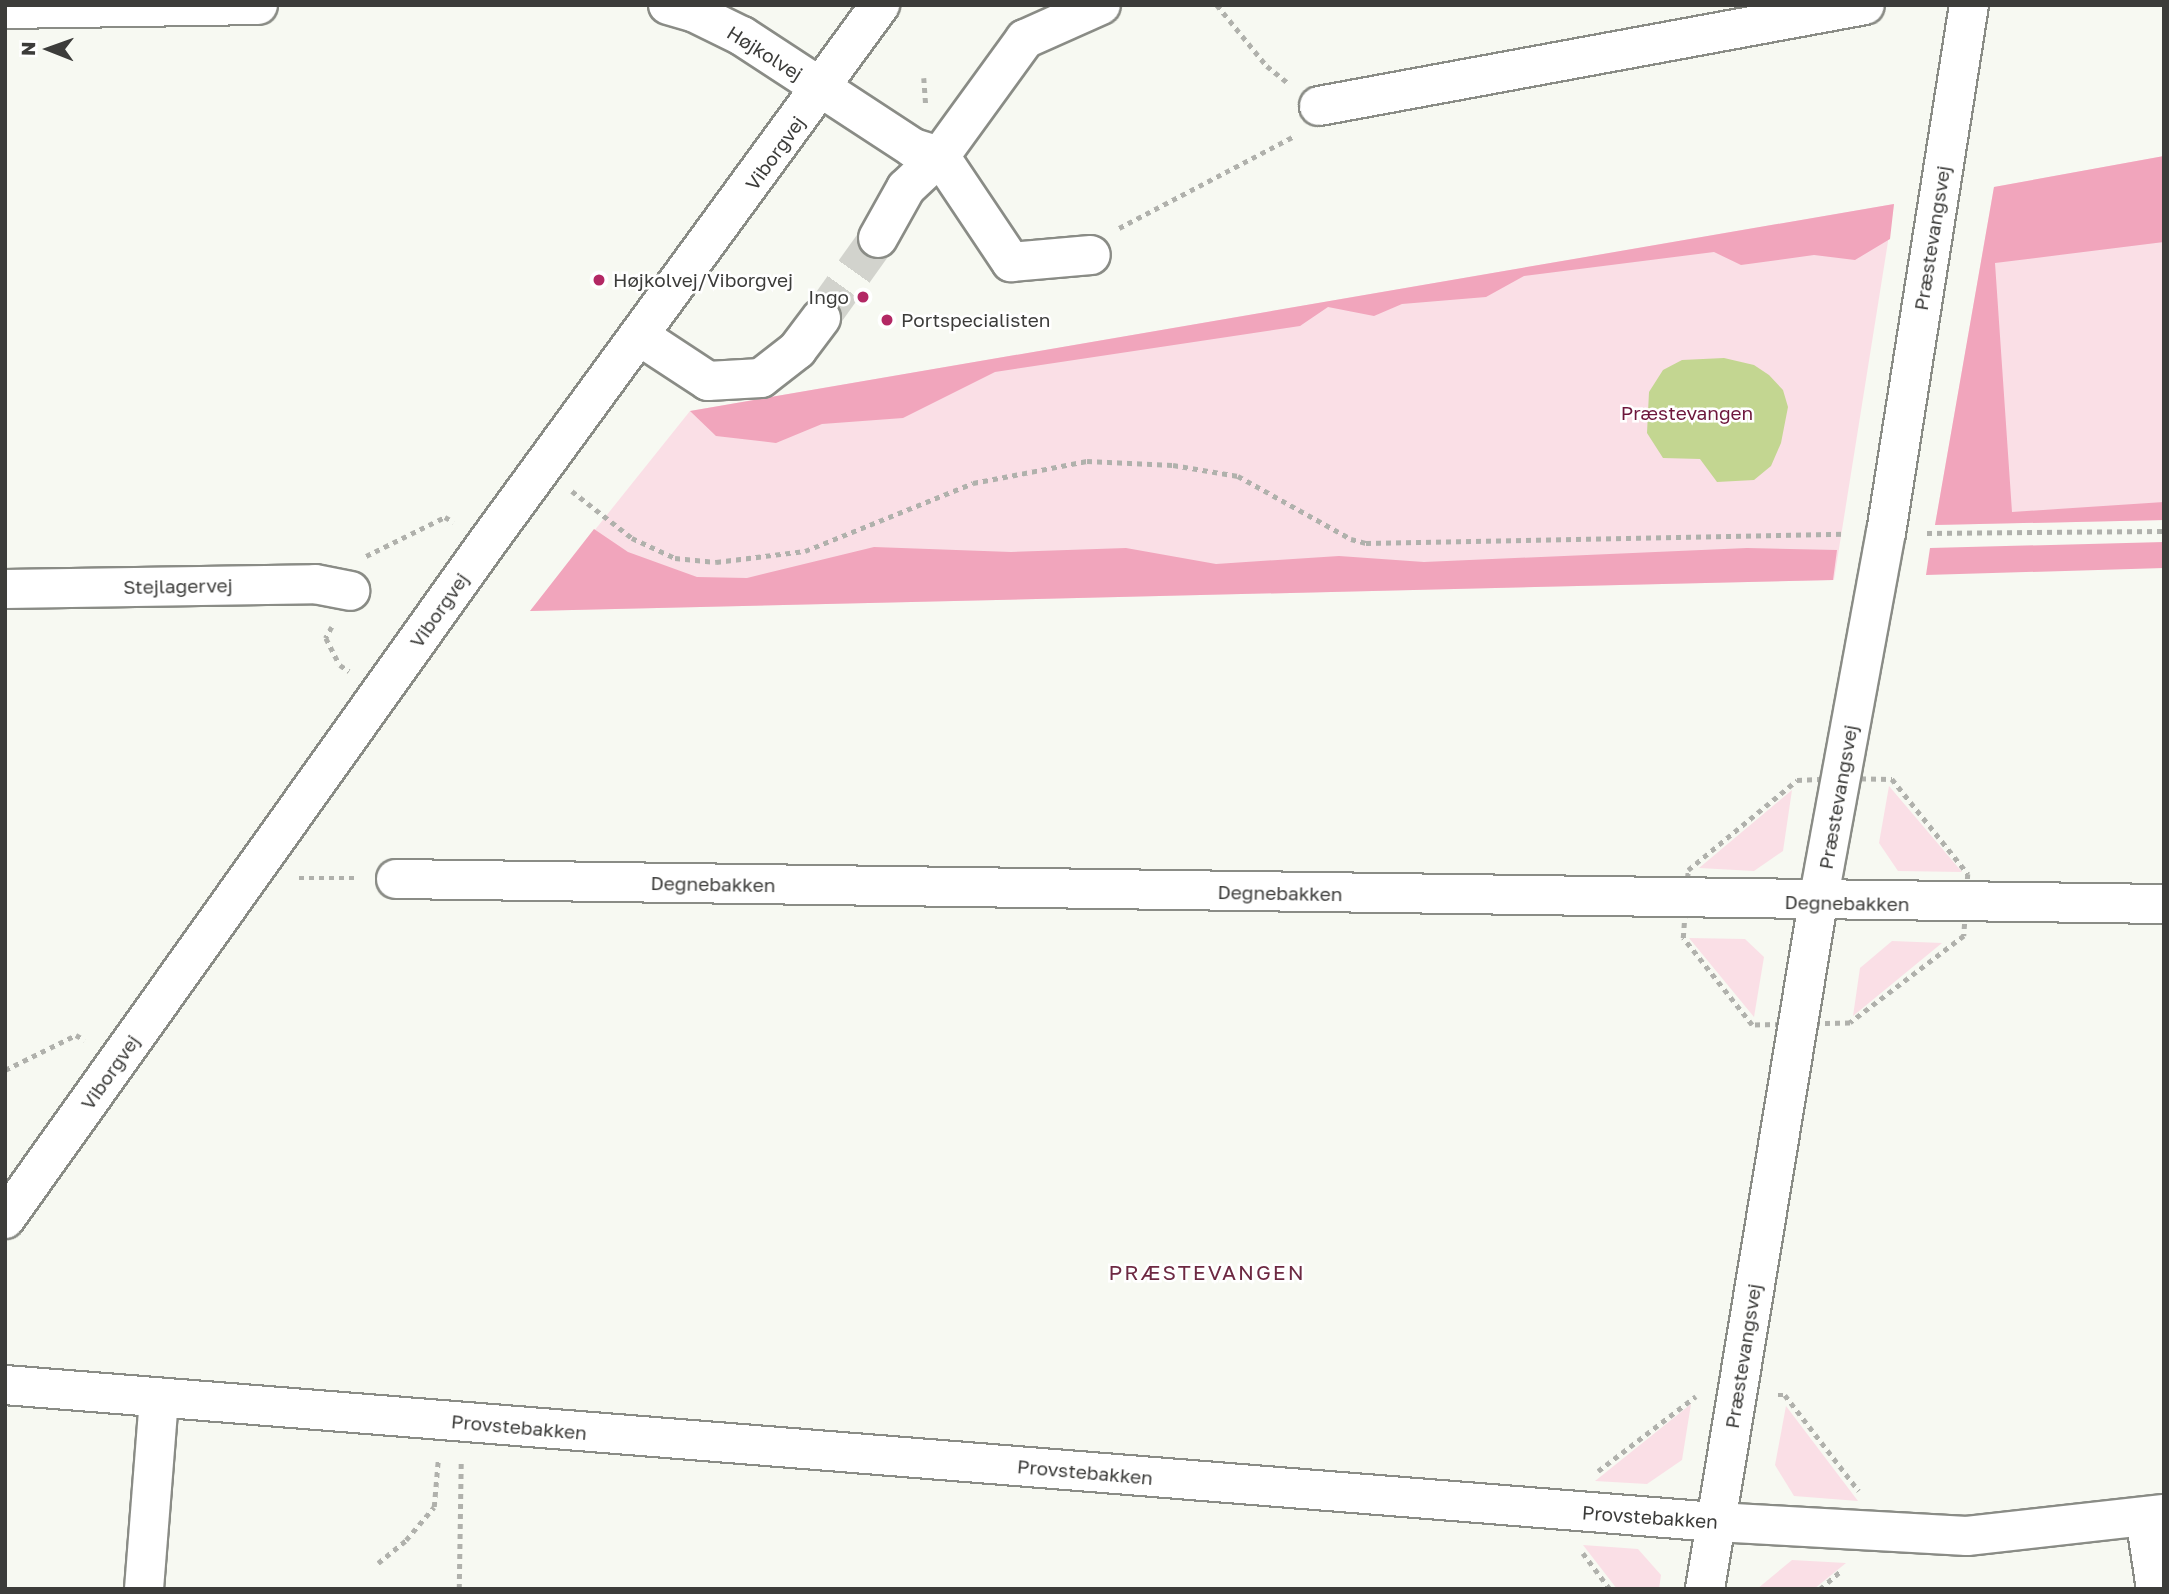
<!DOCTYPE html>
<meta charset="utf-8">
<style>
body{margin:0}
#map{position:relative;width:2169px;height:1594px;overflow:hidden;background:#f7f9f2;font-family:"Golos Text",sans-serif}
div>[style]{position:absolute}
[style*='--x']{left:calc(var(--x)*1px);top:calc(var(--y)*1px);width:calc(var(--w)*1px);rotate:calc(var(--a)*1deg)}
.green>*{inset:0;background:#fadfe6}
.forest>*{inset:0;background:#f1a5bc}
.water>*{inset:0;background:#c3d691}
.minor-tunnel>*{height:38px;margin-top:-19px;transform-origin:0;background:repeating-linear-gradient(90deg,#d2d3cd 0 38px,transparent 0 57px)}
.path>*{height:4.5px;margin-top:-2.25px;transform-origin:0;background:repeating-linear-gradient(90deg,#b0b1ac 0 5px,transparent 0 10px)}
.roads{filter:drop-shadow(2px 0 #8a8c86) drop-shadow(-2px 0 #8a8c86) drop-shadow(0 2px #8a8c86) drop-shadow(0 -2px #8a8c86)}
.minor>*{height:38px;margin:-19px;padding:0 19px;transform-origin:19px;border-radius:19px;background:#fff}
.dots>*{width:19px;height:19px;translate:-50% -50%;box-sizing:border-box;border:4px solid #fff;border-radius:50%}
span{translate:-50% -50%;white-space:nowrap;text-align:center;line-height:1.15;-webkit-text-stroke:5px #fff;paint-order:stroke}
.street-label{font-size:19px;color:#3c3c3a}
.poi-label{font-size:19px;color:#3c3c3a}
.left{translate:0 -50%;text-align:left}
.right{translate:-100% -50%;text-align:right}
.park-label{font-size:19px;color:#6d173c}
.neighbourhood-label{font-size:21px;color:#6d2942;letter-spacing:2px}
.frame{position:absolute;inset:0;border:7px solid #3c3c3a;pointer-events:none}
.north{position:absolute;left:14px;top:14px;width:70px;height:70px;-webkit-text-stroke:5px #fff;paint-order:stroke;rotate:271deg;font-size:19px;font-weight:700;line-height:28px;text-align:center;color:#3c3c3a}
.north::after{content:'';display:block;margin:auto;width:24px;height:32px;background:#3c3c3a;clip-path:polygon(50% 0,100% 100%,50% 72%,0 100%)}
</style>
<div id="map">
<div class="green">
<div style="clip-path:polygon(2164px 156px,2164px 520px,1935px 525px,1994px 187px)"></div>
<div style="clip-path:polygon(1894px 204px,1834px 580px,530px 611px,690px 411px)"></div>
<div style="clip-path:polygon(1889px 786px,1962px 872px,1898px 871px,1879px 843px)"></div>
<div style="clip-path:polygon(1792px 790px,1783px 851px,1754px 871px,1699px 868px)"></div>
<div style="clip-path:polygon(1689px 938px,1745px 939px,1764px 957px,1754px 1017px)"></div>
<div style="clip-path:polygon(1892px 941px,1942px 943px,1853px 1016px,1860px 968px)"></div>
<div style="clip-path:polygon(1691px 1404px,1682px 1460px,1647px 1484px,1595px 1481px)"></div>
<div style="clip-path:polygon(1786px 1406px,1858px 1501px,1794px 1496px,1775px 1465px)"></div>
<div style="clip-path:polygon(1583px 1545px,1638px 1549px,1661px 1575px,1659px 1589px,1617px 1589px)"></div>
<div style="clip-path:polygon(1792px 1560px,1846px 1563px,1814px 1589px,1757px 1589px)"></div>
</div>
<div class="forest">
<div style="clip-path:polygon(2164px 156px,2164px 242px,1995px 263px,2012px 512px,2164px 502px,2164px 520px,1935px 525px,1994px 187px)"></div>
<div style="clip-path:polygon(1894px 204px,1890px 239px,1855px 260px,1814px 255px,1741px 265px,1714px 252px,1524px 276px,1486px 297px,1402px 304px,1374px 316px,1328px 307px,1300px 326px,995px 372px,903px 418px,822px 424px,776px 443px,716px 436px,690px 411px)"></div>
<div style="clip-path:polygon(594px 529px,628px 552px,697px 577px,747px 578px,874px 547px,1011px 552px,1126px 548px,1216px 564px,1339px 556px,1424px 562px,1747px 548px,1837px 550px,1833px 580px,530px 611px)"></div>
<div style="clip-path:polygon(2164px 542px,2164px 568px,1926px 575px,1930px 548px)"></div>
</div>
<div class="water">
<div style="clip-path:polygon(1724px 358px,1754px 365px,1769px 375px,1783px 390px,1788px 407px,1781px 443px,1771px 466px,1754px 480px,1717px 482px,1700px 459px,1663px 458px,1647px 433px,1649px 392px,1663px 370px,1682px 360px)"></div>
</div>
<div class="minor-tunnel">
<div style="--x:821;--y:318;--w:98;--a:-54.5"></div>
</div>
<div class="path">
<div style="--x:1217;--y:5;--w:79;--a:50.7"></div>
<div style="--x:1267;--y:66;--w:26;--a:39"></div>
<div style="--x:924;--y:78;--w:26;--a:86"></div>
<div style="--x:1119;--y:228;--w:198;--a:-27.7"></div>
<div style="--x:572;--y:491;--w:76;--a:38.1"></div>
<div style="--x:632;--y:538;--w:47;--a:24.9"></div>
<div style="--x:675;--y:558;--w:41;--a:5.6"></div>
<div style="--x:716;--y:562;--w:90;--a:-7"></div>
<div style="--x:805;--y:551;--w:181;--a:-22"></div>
<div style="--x:973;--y:483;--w:116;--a:-10.9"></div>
<div style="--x:1087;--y:461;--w:86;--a:2.7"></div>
<div style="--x:1173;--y:465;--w:66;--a:9.6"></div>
<div style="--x:1238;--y:476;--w:129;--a:29.1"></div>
<div style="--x:1351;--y:539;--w:16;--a:15"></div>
<div style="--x:1366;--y:543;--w:478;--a:-1.1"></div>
<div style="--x:1927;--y:533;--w:237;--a:-0.5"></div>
<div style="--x:366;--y:556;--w:88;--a:-26.3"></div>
<div style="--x:445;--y:517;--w:10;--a:29"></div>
<div style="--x:332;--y:627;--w:13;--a:119"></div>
<div style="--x:326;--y:638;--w:30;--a:63"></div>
<div style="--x:340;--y:665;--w:11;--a:34"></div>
<div style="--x:1841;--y:778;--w:51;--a:1.1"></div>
<div style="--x:1892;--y:779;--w:122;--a:51.3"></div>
<div style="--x:1968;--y:874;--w:62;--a:93.7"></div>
<div style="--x:1964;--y:936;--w:143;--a:142.7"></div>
<div style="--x:1850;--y:1023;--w:98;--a:178.8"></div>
<div style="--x:1752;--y:1025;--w:111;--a:-128.4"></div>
<div style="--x:1683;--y:938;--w:68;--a:-85.8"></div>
<div style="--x:1688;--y:870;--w:141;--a:-39.5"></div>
<div style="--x:1797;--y:780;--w:44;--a:-2.6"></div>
<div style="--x:299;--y:878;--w:57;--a:0"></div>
<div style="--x:5;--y:1070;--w:79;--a:-26.2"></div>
<div style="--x:76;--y:1035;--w:10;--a:29"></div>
<div style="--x:1778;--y:1395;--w:7;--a:0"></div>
<div style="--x:1785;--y:1395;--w:121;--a:52.4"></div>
<div style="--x:1598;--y:1471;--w:123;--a:-37.4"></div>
<div style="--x:1583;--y:1553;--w:45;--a:53.1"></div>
<div style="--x:378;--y:1563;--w:36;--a:-39"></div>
<div style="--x:406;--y:1540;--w:43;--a:-49.7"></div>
<div style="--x:434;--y:1507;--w:47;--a:-85.1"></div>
<div style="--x:459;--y:1589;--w:127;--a:-89.1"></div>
<div style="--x:1820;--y:1589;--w:29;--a:-41"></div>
</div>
<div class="roads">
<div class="minor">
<div style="--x:668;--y:5;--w:26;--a:16"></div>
<div style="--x:693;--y:12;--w:55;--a:26.1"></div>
<div style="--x:742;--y:36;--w:204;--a:33.2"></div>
<div style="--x:913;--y:148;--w:28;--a:17"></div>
<div style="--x:940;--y:156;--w:145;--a:-54"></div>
<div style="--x:1025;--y:39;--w:83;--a:-24.1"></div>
<div style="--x:5;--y:9;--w:253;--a:-0.9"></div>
<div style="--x:1319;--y:106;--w:555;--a:-10.48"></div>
<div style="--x:878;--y:238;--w:57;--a:-60.8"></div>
<div style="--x:906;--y:188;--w:47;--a:-43.3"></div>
<div style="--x:940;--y:156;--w:128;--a:56.2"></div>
<div style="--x:1011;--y:262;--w:80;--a:-5"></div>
<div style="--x:641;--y:337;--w:80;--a:33.3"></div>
<div style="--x:708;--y:381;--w:53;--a:-3.2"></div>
<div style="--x:761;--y:378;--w:46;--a:-37.9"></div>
<div style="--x:797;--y:350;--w:40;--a:-53"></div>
<div style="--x:5;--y:589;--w:310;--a:-0.9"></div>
<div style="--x:315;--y:584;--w:36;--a:11"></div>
<div style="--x:396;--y:879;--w:1768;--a:0.81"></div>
<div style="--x:5;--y:1219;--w:834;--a:-54.52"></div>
<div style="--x:489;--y:540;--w:663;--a:-53.84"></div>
<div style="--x:5;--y:1385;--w:1716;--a:4.58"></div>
<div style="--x:1716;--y:1522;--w:251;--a:3.2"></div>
<div style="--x:1967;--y:1536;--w:198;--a:-6.4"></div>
<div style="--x:2145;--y:1517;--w:73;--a:81.3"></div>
<div style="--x:144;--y:1589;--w:192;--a:-85.5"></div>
<div style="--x:1705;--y:1589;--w:696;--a:-80.66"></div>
<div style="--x:1818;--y:902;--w:375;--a:-79.6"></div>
<div style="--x:1886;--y:533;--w:534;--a:-81.07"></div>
</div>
</div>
<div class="dots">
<div style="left:599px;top:280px;background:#b32864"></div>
<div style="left:863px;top:297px;background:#b32864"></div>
<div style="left:887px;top:320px;background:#b32864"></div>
</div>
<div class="street-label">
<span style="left:765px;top:53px;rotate:32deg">Højkolvej</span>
<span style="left:775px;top:153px;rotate:-54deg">Viborgvej</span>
<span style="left:1932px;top:238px;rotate:-81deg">Præstevangsvej</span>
<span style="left:178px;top:586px;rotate:-1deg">Stejlagervej</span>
<span style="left:439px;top:610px;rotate:-55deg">Viborgvej</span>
<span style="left:1838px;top:797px;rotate:-80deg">Præstevangsvej</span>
<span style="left:713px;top:884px;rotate:1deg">Degnebakken</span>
<span style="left:1280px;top:893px;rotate:1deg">Degnebakken</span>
<span style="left:1847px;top:903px;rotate:1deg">Degnebakken</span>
<span style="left:110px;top:1072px;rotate:-55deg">Viborgvej</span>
<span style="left:1743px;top:1356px;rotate:-81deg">Præstevangsvej</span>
<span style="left:519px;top:1427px;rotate:5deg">Provstebakken</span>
<span style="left:1085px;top:1472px;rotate:5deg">Provstebakken</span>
<span style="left:1650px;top:1517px;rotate:4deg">Provstebakken</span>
</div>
<div class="poi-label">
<span class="left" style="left:613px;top:280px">Højkolvej/Viborgvej</span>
<span class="right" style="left:849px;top:297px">Ingo</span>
<span class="left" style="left:901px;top:320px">Portspecialisten</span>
</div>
<div class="park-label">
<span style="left:1687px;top:413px">Præstevangen</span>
</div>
<div class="neighbourhood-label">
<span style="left:1207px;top:1272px">PRÆSTEVANGEN</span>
</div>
<div class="frame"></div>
<div class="north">N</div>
</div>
